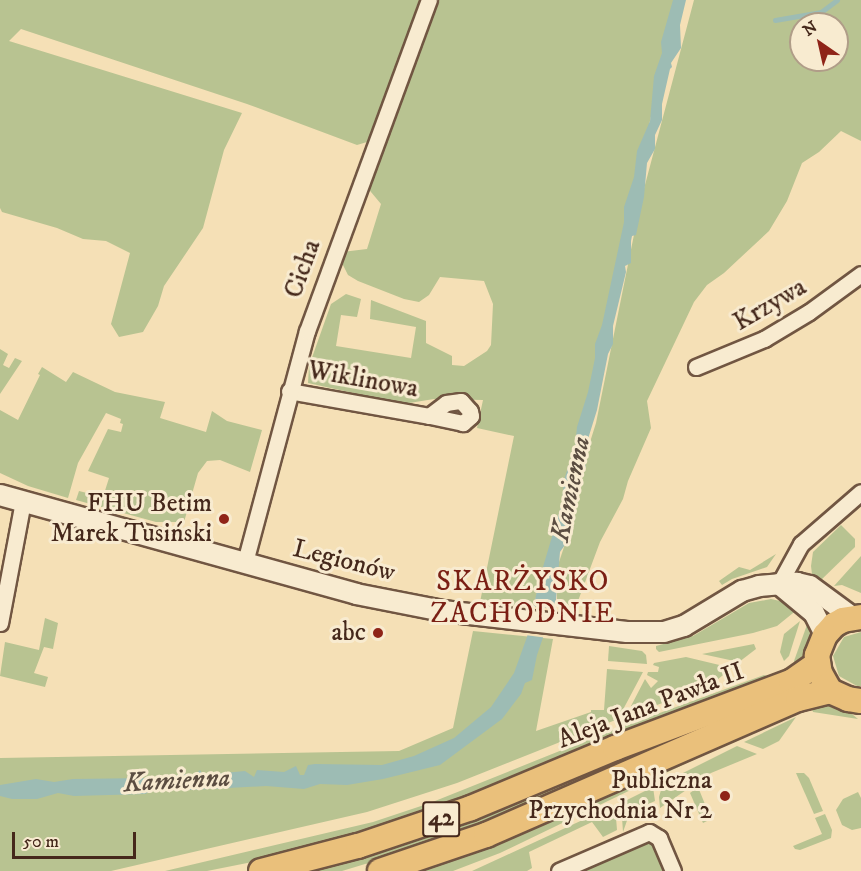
<!DOCTYPE html>
<meta charset="utf-8">
<style>
body{margin:0}
#map{position:relative;width:861px;height:871px;overflow:hidden;background:#f5e0b6;font-family:"IM FELL DW Pica",serif}
div>[style]{position:absolute}
[style*='--x']{left:calc(var(--x)*1px);top:calc(var(--y)*1px);width:calc(var(--w)*1px);rotate:calc(var(--a)*1deg)}
.green>*{inset:0;background:#b8c391}
.water>*{inset:0;background:#9dbcb4}
.pier>*{inset:0;background:#f5e0b6}
.stream>*{height:5px;margin:-2.5px;padding:0 2.5px;transform-origin:2.5px;border-radius:2.5px;background:#9dbcb4}
.roads{filter:drop-shadow(2px 0 #715642) drop-shadow(-2px 0 #715642) drop-shadow(0 2px #715642) drop-shadow(0 -2px #715642)}
.minor>*{height:15px;margin:-7.5px;padding:0 7.5px;transform-origin:7.5px;border-radius:7.5px;background:#f8ebd0}
.tertiary>*{height:20px;margin:-10px;padding:0 10px;transform-origin:10px;border-radius:10px;background:#f8ebd0}
.primary>*{height:24px;margin:-12px;padding:0 12px;transform-origin:12px;border-radius:12px;background:#eac07b}
.dots>*{width:16px;height:16px;translate:-50% -50%;box-sizing:border-box;border:3px solid #f8ebd0;border-radius:50%}
span{translate:-50% -50%;white-space:nowrap;text-align:center;line-height:1.15;-webkit-text-stroke:6px #f8ebd0;paint-order:stroke}
.shield-label span{padding:2px 4px;background:#f8ebd0;border:2px solid;border-radius:4px;-webkit-text-stroke-width:0}
.shield-label{font-size:24px;color:#45281b;font-weight:700}
.street-label{font-size:26px;color:#45281b}
.poi-label{font-size:26px;color:#45281b}
.right{translate:-100% -50%;text-align:right}
.water-label{font-size:27px;color:#5b4d41;font-style:italic}
.quarter-label{font-size:28px;color:#7a1f14;letter-spacing:1.5px}
.north{position:absolute;left:789px;top:12px;width:60px;height:60px;box-sizing:border-box;background:#f8ebd0;border:2px solid #b09d88;border-radius:50%;rotate:326deg;font-size:16px;font-weight:700;line-height:24px;text-align:center;color:#45281b}
.north::after{content:'';display:block;margin:auto;width:21px;height:27px;background:#8f2418;clip-path:polygon(50% 0,100% 100%,50% 72%,0 100%)}
.scale{position:absolute;left:12px;top:832px;width:124px;height:27px;box-sizing:border-box;border:3px solid #45281b;border-top:0;padding-left:8px;font-size:18px;line-height:21px;white-space:nowrap;color:#45281b;-webkit-text-stroke:4px #f8ebd0;paint-order:stroke}
</style>
<div id="map">
<div class="green">
<div style="clip-path:polygon(0 0,419px 0,393px 78px,367px 142px,357px 145px,247px 104px,21px 29px,9px 41px,242px 113px,224px 150px,203px 228px,164px 286px,158px 306px,143px 332px,119px 337px,111px 324px,130px 253px,106px 241px,83px 239px,57px 228px,2px 212px,0 208px)"></div>
<div style="clip-path:polygon(436px 0,677px 0,576px 452px,533px 608px,480px 602px,514px 436px,477px 428px,483px 400px,434px 399px,403px 404px,308px 383px,309px 366px,331px 304px,346px 294px,361px 299px,357px 317px,341px 315px,336px 346px,411px 358px,416px 327px,370px 319px,371px 300px,426px 321px,426px 343px,452px 356px,452px 365px,464px 366px,487px 351px,491px 345px,493px 304px,484px 281px,440px 277px,429px 295px,419px 302px,404px 299px,358px 281px,348px 275px,343px 265px,342px 252px,367px 249px,381px 204px,366px 186px)"></div>
<div style="clip-path:polygon(evenodd,694px 0,861px 0,861px 141px,841px 131px,819px 152px,802px 163px,787px 201px,769px 231px,724px 273px,707px 285px,694px 302px,647px 401px,651px 428px,628px 481px,623px 499px,600px 542px,578px 601px,569px 605px,557px 601px,557px 568px,572px 523px,580px 474px,596px 423px,641px 200px,694px 0,801px 24px,837px 24px,837px 60px,801px 60px,801px 24px)"></div>
<div style="clip-path:polygon(0 349px,8px 354px,3px 365px,9px 368px,15px 358px,22px 361px,0 394px)"></div>
<div style="clip-path:polygon(42px 367px,66px 382px,73px 372px,115px 392px,165px 402px,160px 418px,206px 432px,212px 411px,227px 421px,262px 430px,250px 472px,220px 460px,207px 461px,198px 473px,184px 522px,156px 522px,76px 500px,79px 491px,103px 497px,109px 478px,88px 471px,108px 429px,121px 432px,123px 424px,120px 423px,121px 419px,106px 413px,78px 463px,68px 498px,28px 486px,0 473px,0 410px,18px 420px,40px 375px,38px 374px)"></div>
<div style="clip-path:polygon(841px 525px,855px 539px,855px 547px,819px 582px,812px 574px,811px 566px,813px 552px)"></div>
<div style="clip-path:polygon(776px 554px,767px 567px,732px 579px,722px 585px,719px 581px,739px 567px,750px 570px)"></div>
<div style="clip-path:polygon(861px 556px,861px 593px,842px 585px,834px 586px)"></div>
<div style="clip-path:polygon(771px 599px,789px 603px,798px 609px,777px 626px,753px 633px,659px 652px,656px 649px,656px 646px,693px 636px,749px 603px)"></div>
<div style="clip-path:polygon(45px 618px,58px 623px,53px 649px,44px 647px,34px 673px,48px 677px,45px 687px,0 676px,5px 642px,39px 650px)"></div>
<div style="clip-path:polygon(800px 621px,789px 656px,784px 661px,780px 652px,784px 634px)"></div>
<div style="clip-path:polygon(808px 622px,810px 634px,808px 648px,795px 670px,794px 661px)"></div>
<div style="clip-path:polygon(473px 631px,553px 639px,536px 731px,591px 712px,591px 710px,604px 710px,607px 669px,643px 672px,618px 719px,457px 783px,367px 812px,111px 871px,0 871px,0 758px,399px 751px,453px 728px)"></div>
<div style="clip-path:polygon(861px 632px,861px 686px,857px 686px,839px 676px,833px 656px,844px 637px)"></div>
<div style="clip-path:polygon(754px 644px,756px 649px,739px 662px,702px 654px)"></div>
<div style="clip-path:polygon(609px 646px,642px 651px,646px 655px,647px 664px,608px 661px)"></div>
<div style="clip-path:polygon(686px 657px,732px 668px,708px 687px,637px 712px,633px 710px,631px 706px,645px 679px,651px 688px,658px 681px,647px 675px,648px 672px,658px 672px,659px 667px,653px 665px,654px 663px)"></div>
<div style="clip-path:polygon(764px 675px,777px 679px,437px 809px,354px 836px,257px 861px,207px 871px,165px 871px,373px 822px,430px 803px,602px 734px)"></div>
<div style="clip-path:polygon(786px 692px,503px 817px,418px 848px,342px 871px,309px 871px,450px 828px)"></div>
<div style="clip-path:polygon(809px 702px,828px 703px,847px 710px,858px 719px,813px 712px)"></div>
<div style="clip-path:polygon(796px 717px,779px 741px,763px 749px,744px 742px)"></div>
<div style="clip-path:polygon(753px 731px,500px 853px,453px 871px,416px 871px,541px 824px)"></div>
<div style="clip-path:polygon(737px 746px,757px 754px,711px 773px,660px 808px,659px 797px,663px 783px)"></div>
<div style="clip-path:polygon(796px 773px,804px 773px,809px 778px,823px 811px,814px 814px)"></div>
<div style="clip-path:polygon(653px 787px,655px 801px,630px 812px,623px 832px,621px 803px)"></div>
<div style="clip-path:polygon(698px 787px,711px 819px,703px 823px,690px 793px)"></div>
<div style="clip-path:polygon(858px 792px,861px 798px,861px 828px,852px 830px,842px 825px,836px 810px,843px 799px)"></div>
<div style="clip-path:polygon(615px 805px,617px 830px,603px 837px,592px 822px,529px 852px,532px 868px,527px 871px,472px 871px)"></div>
<div style="clip-path:polygon(825px 814px,832px 830px,831px 838px,800px 850px,795px 849px,793px 846px,822px 834px,815px 818px)"></div>
<div style="clip-path:polygon(651px 840px,664px 871px,583px 871px)"></div>
</div>
<div class="water">
<div style="clip-path:polygon(673px 0,686px 0,680px 25px,681px 48px,671px 63px,672px 67px,670px 69px,662px 104px,662px 120px,655px 135px,655px 149px,647px 163px,644px 197px,636px 235px,632px 236px,631px 241px,631px 263px,625px 266px,626px 272px,613px 326px,613px 344px,608px 354px,597px 410px,583px 455px,586px 467px,579px 476px,567px 542px,560px 552px,556px 600px,537px 655px,532px 680px,525px 683px,521px 694px,502px 719px,440px 765px,383px 779px,347px 785px,320px 784px,304px 789px,266px 786px,191px 790px,158px 788px,145px 794px,74px 796px,58px 793px,37px 799px,12px 799px,0 796px,0 785px,36px 779px,54px 782px,73px 779px,146px 778px,187px 774px,193px 776px,200px 770px,203px 775px,245px 771px,254px 777px,257px 770px,284px 772px,296px 766px,300px 775px,304px 775px,308px 765px,315px 764px,382px 765px,414px 756px,454px 738px,491px 707px,514px 673px,527px 637px,540px 577px,562px 503px,564px 480px,575px 446px,577px 427px,588px 392px,595px 358px,595px 344px,602px 325px,624px 222px,624px 207px,634px 177px,637px 151px,650px 121px,654px 76px,662px 53px,661px 42px)"></div>
</div>
<div class="pier">
<div style="clip-path:polygon(531px 606px,556px 609px,548px 638px,525px 635px)"></div>
</div>
<div class="stream">
<div style="--x:775;--y:20;--w:47;--a:-9.9"></div>
<div style="--x:821;--y:12;--w:20;--a:-37"></div>
</div>
<div class="roads">
<div class="minor">
<div style="--x:696;--y:367;--w:74;--a:-22.4"></div>
<div style="--x:764;--y:339;--w:52;--a:-31"></div>
<div style="--x:809;--y:312;--w:64;--a:-36.2"></div>
<div style="--x:289;--y:391;--w:142;--a:10.1"></div>
<div style="--x:429;--y:416;--w:21;--a:-37"></div>
<div style="--x:446;--y:403;--w:15;--a:-8"></div>
<div style="--x:461;--y:401;--w:13;--a:48"></div>
<div style="--x:470;--y:411;--w:5;--a:79"></div>
<div style="--x:471;--y:416;--w:11;--a:139"></div>
<div style="--x:463;--y:423;--w:35;--a:-168"></div>
<div style="--x:245;--y:562;--w:239;--a:-75"></div>
<div style="--x:307;--y:331;--w:353;--a:-69.8"></div>
<div style="--x:779;--y:584;--w:46;--a:-61.2"></div>
<div style="--x:801;--y:544;--w:79;--a:-40.9"></div>
<div style="--x:0;--y:623;--w:124;--a:-79.3"></div>
<div style="--x:559;--y:871;--w:98;--a:-23.4"></div>
<div style="--x:649;--y:832;--w:12;--a:31"></div>
<div style="--x:659;--y:838;--w:36;--a:67"></div>
</div>
<div class="tertiary">
<div style="--x:0;--y:495;--w:370;--a:15.5"></div>
<div style="--x:356;--y:594;--w:89;--a:11.1"></div>
<div style="--x:443;--y:611;--w:185;--a:6.5"></div>
<div style="--x:627;--y:632;--w:37;--a:0"></div>
<div style="--x:664;--y:632;--w:21;--a:-17"></div>
<div style="--x:684;--y:626;--w:68;--a:-31.1"></div>
<div style="--x:742;--y:591;--w:18;--a:-16"></div>
<div style="--x:759;--y:586;--w:38;--a:-5"></div>
<div style="--x:797;--y:583;--w:13;--a:13"></div>
<div style="--x:810;--y:586;--w:52;--a:36.4"></div>
<div style="--x:779;--y:584;--w:45;--a:39.6"></div>
<div style="--x:814;--y:613;--w:25;--a:63"></div>
</div>
<div class="primary">
<div style="--x:861;--y:617;--w:18;--a:171"></div>
<div style="--x:843;--y:620;--w:10;--a:151"></div>
<div style="--x:834;--y:625;--w:13;--a:132"></div>
<div style="--x:825;--y:635;--w:22;--a:112"></div>
<div style="--x:817;--y:655;--w:18;--a:81"></div>
<div style="--x:820;--y:673;--w:21;--a:61"></div>
<div style="--x:830;--y:691;--w:20;--a:24"></div>
<div style="--x:848;--y:699;--w:13;--a:9"></div>
<div style="--x:261;--y:871;--w:100;--a:-14.5"></div>
<div style="--x:358;--y:846;--w:119;--a:-18.6"></div>
<div style="--x:471;--y:808;--w:156;--a:-22.6"></div>
<div style="--x:615;--y:748;--w:188;--a:-20.6"></div>
<div style="--x:791;--y:682;--w:33;--a:-35"></div>
<div style="--x:380;--y:871;--w:112;--a:-18.8"></div>
<div style="--x:486;--y:835;--w:340;--a:-23.6"></div>
<div style="--x:798;--y:699;--w:33;--a:-14"></div>
</div>
</div>
<div class="dots">
<div style="left:224px;top:519px;background:#8f2418"></div>
<div style="left:378px;top:633px;background:#8f2418"></div>
<div style="left:725px;top:796px;background:#8f2418"></div>
</div>
<div class="shield-label">
<span style="left:441px;top:819px">42</span>
</div>
<div class="street-label">
<span style="left:303px;top:269px;rotate:-70deg">Cicha</span>
<span style="left:770px;top:305px;rotate:-30deg">Krzywa</span>
<span style="left:363px;top:380px;rotate:10deg">Wiklinowa</span>
<span style="left:344px;top:561px;rotate:14deg">Legionów</span>
<span style="left:651px;top:706px;rotate:-21deg">Aleja Jana Pawła II</span>
</div>
<div class="poi-label">
<span class="right" style="left:212px;top:519px">FHU Betim<br>Marek Tusiński</span>
<span class="right" style="left:366px;top:633px">abc</span>
<span class="right" style="left:712px;top:796px">Publiczna<br>Przychodnia Nr 2</span>
</div>
<div class="water-label">
<span style="left:571px;top:489px;rotate:-78deg">Kamienna</span>
<span style="left:177px;top:781px;rotate:-3deg">Kamienna</span>
</div>
<div class="quarter-label">
<span style="left:523px;top:598px">SKARŻYSKO<br>ZACHODNIE</span>
</div>
<div class="north">N</div>
<div class="scale">50 m</div>
</div>
